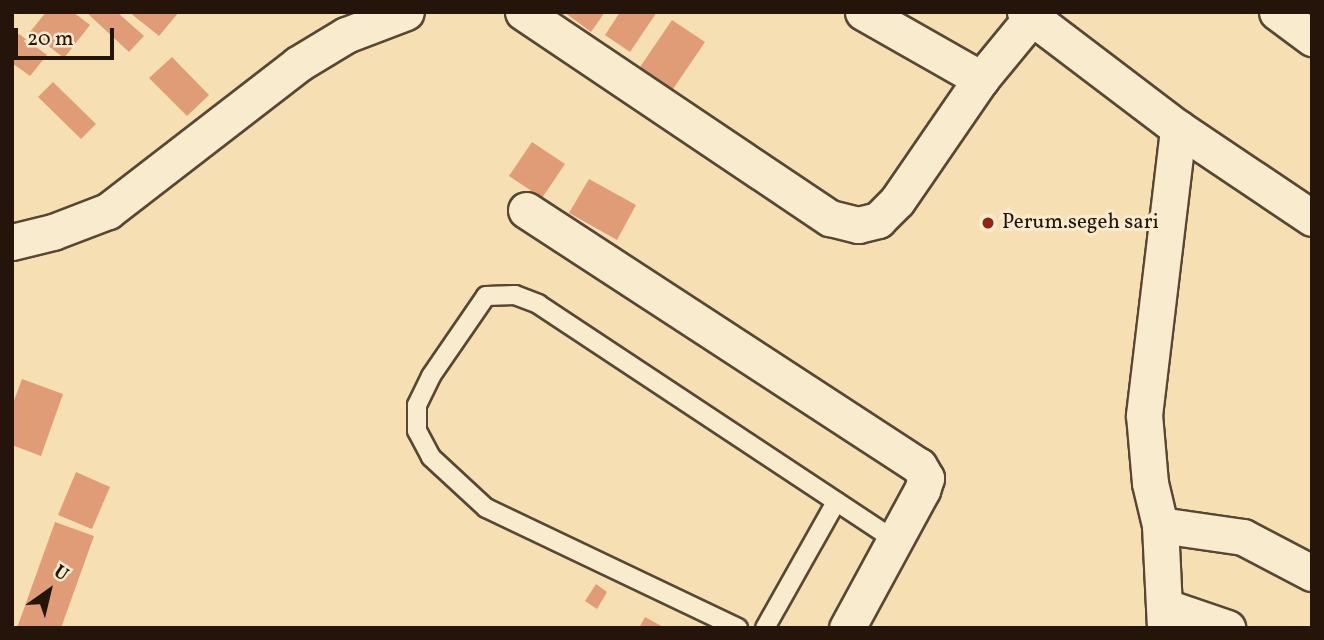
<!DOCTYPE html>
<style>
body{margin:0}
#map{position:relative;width:1324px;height:640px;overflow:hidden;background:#f6e0b3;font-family:Vollkorn,serif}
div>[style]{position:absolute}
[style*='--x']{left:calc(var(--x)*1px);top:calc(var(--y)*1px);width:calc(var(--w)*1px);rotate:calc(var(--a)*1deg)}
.building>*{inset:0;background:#e09c77}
.roads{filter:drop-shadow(2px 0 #584734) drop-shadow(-2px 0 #584734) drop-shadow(0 2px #584734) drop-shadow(0 -2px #584734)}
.service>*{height:18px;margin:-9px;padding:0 9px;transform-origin:9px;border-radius:9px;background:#f9ebce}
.minor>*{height:35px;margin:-17.5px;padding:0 17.5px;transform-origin:17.5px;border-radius:17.5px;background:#f9ebce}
.dots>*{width:19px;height:19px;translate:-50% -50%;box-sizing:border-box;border:4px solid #f9ebce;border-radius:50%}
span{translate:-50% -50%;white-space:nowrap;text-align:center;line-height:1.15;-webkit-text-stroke:6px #f9ebce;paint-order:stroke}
.poi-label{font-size:21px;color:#24140a}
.left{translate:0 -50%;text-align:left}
.frame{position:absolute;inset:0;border:14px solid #24140a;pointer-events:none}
.north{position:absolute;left:14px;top:556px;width:70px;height:70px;-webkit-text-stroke:5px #f9ebce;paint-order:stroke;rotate:34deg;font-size:19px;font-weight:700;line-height:28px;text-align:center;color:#24140a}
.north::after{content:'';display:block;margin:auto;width:24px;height:32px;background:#24140a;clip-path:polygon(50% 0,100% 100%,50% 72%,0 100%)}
.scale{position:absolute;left:14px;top:28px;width:100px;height:32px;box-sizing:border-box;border:4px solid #24140a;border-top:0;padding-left:9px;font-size:21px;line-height:24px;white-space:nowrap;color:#24140a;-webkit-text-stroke:5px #f9ebce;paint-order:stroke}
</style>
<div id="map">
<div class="building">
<div style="clip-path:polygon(46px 12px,73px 12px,90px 25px,64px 58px,30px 32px)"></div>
<div style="clip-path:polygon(86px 12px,117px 12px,144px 36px,129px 52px)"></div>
<div style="clip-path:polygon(129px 12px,179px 12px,159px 36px)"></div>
<div style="clip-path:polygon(564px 12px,605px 12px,591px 32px)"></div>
<div style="clip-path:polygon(620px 12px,657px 12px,630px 52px,605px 35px)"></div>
<div style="clip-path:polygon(672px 20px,705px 42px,671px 92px,638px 70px)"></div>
<div style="clip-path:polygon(19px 34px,47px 55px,30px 76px,12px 63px,12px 44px)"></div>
<div style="clip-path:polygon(172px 57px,209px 95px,187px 116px,149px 78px)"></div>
<div style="clip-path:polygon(53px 82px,96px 124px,81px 139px,38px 97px)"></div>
<div style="clip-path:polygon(532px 142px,565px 164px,542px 198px,509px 176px)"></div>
<div style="clip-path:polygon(589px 179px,636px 205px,617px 240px,569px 213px)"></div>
<div style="clip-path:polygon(22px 379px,63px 394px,41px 456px,12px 445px,12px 406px)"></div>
<div style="clip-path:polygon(76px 472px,110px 487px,92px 529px,58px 515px)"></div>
<div style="clip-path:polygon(55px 522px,94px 536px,61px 628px,17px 628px)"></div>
<div style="clip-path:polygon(596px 584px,607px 592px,597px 609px,585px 601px)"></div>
<div style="clip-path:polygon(645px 617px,665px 628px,639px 628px)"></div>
</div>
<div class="roads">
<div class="service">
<div style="--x:738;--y:628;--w:279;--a:-154.5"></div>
<div style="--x:486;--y:508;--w:75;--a:-137.2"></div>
<div style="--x:431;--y:457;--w:30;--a:-118"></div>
<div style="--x:417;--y:431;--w:26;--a:-90"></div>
<div style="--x:417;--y:405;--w:32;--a:-64"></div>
<div style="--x:431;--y:376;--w:97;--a:-55.5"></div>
<div style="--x:486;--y:296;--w:29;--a:-2"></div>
<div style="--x:515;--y:295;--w:25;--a:21"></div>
<div style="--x:538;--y:304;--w:428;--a:33.5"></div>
<div style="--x:765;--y:628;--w:145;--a:-60.6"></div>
</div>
<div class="minor">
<div style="--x:523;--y:12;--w:370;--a:33.9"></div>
<div style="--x:830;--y:218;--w:29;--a:14"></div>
<div style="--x:858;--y:225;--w:21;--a:-14"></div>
<div style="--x:878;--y:220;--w:27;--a:-45"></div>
<div style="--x:897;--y:201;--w:148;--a:-55.5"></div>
<div style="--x:981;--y:79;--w:87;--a:-50.6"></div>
<div style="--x:863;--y:12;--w:136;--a:29.6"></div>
<div style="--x:1025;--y:12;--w:192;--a:37.2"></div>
<div style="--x:1178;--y:128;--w:161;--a:33.9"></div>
<div style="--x:1277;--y:12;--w:44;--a:36.6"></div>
<div style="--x:526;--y:210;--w:469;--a:33.1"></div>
<div style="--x:919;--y:466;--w:14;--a:60"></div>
<div style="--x:926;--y:478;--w:13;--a:108"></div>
<div style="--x:922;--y:490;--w:157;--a:118.5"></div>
<div style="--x:12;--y:242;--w:42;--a:-13.7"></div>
<div style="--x:53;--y:232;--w:59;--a:-20.9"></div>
<div style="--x:108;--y:211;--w:240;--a:-37.7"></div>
<div style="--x:298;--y:64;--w:56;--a:-31.1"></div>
<div style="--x:346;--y:35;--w:64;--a:-21"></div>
<div style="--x:1160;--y:525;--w:84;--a:8.2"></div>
<div style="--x:1243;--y:537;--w:78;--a:27.6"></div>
<div style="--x:1166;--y:607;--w:65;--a:19"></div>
<div style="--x:1165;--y:628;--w:103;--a:-92.8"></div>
<div style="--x:1160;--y:525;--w:43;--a:-103.4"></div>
<div style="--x:1150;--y:483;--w:68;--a:-95"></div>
<div style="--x:1144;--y:415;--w:289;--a:-83.2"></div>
</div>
</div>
<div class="dots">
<div style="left:988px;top:223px;background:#8f2418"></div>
</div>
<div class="poi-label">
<span class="left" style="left:1002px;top:223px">Perum.segeh sari</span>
</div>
<div class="frame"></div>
<div class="north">U</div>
<div class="scale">20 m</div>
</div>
